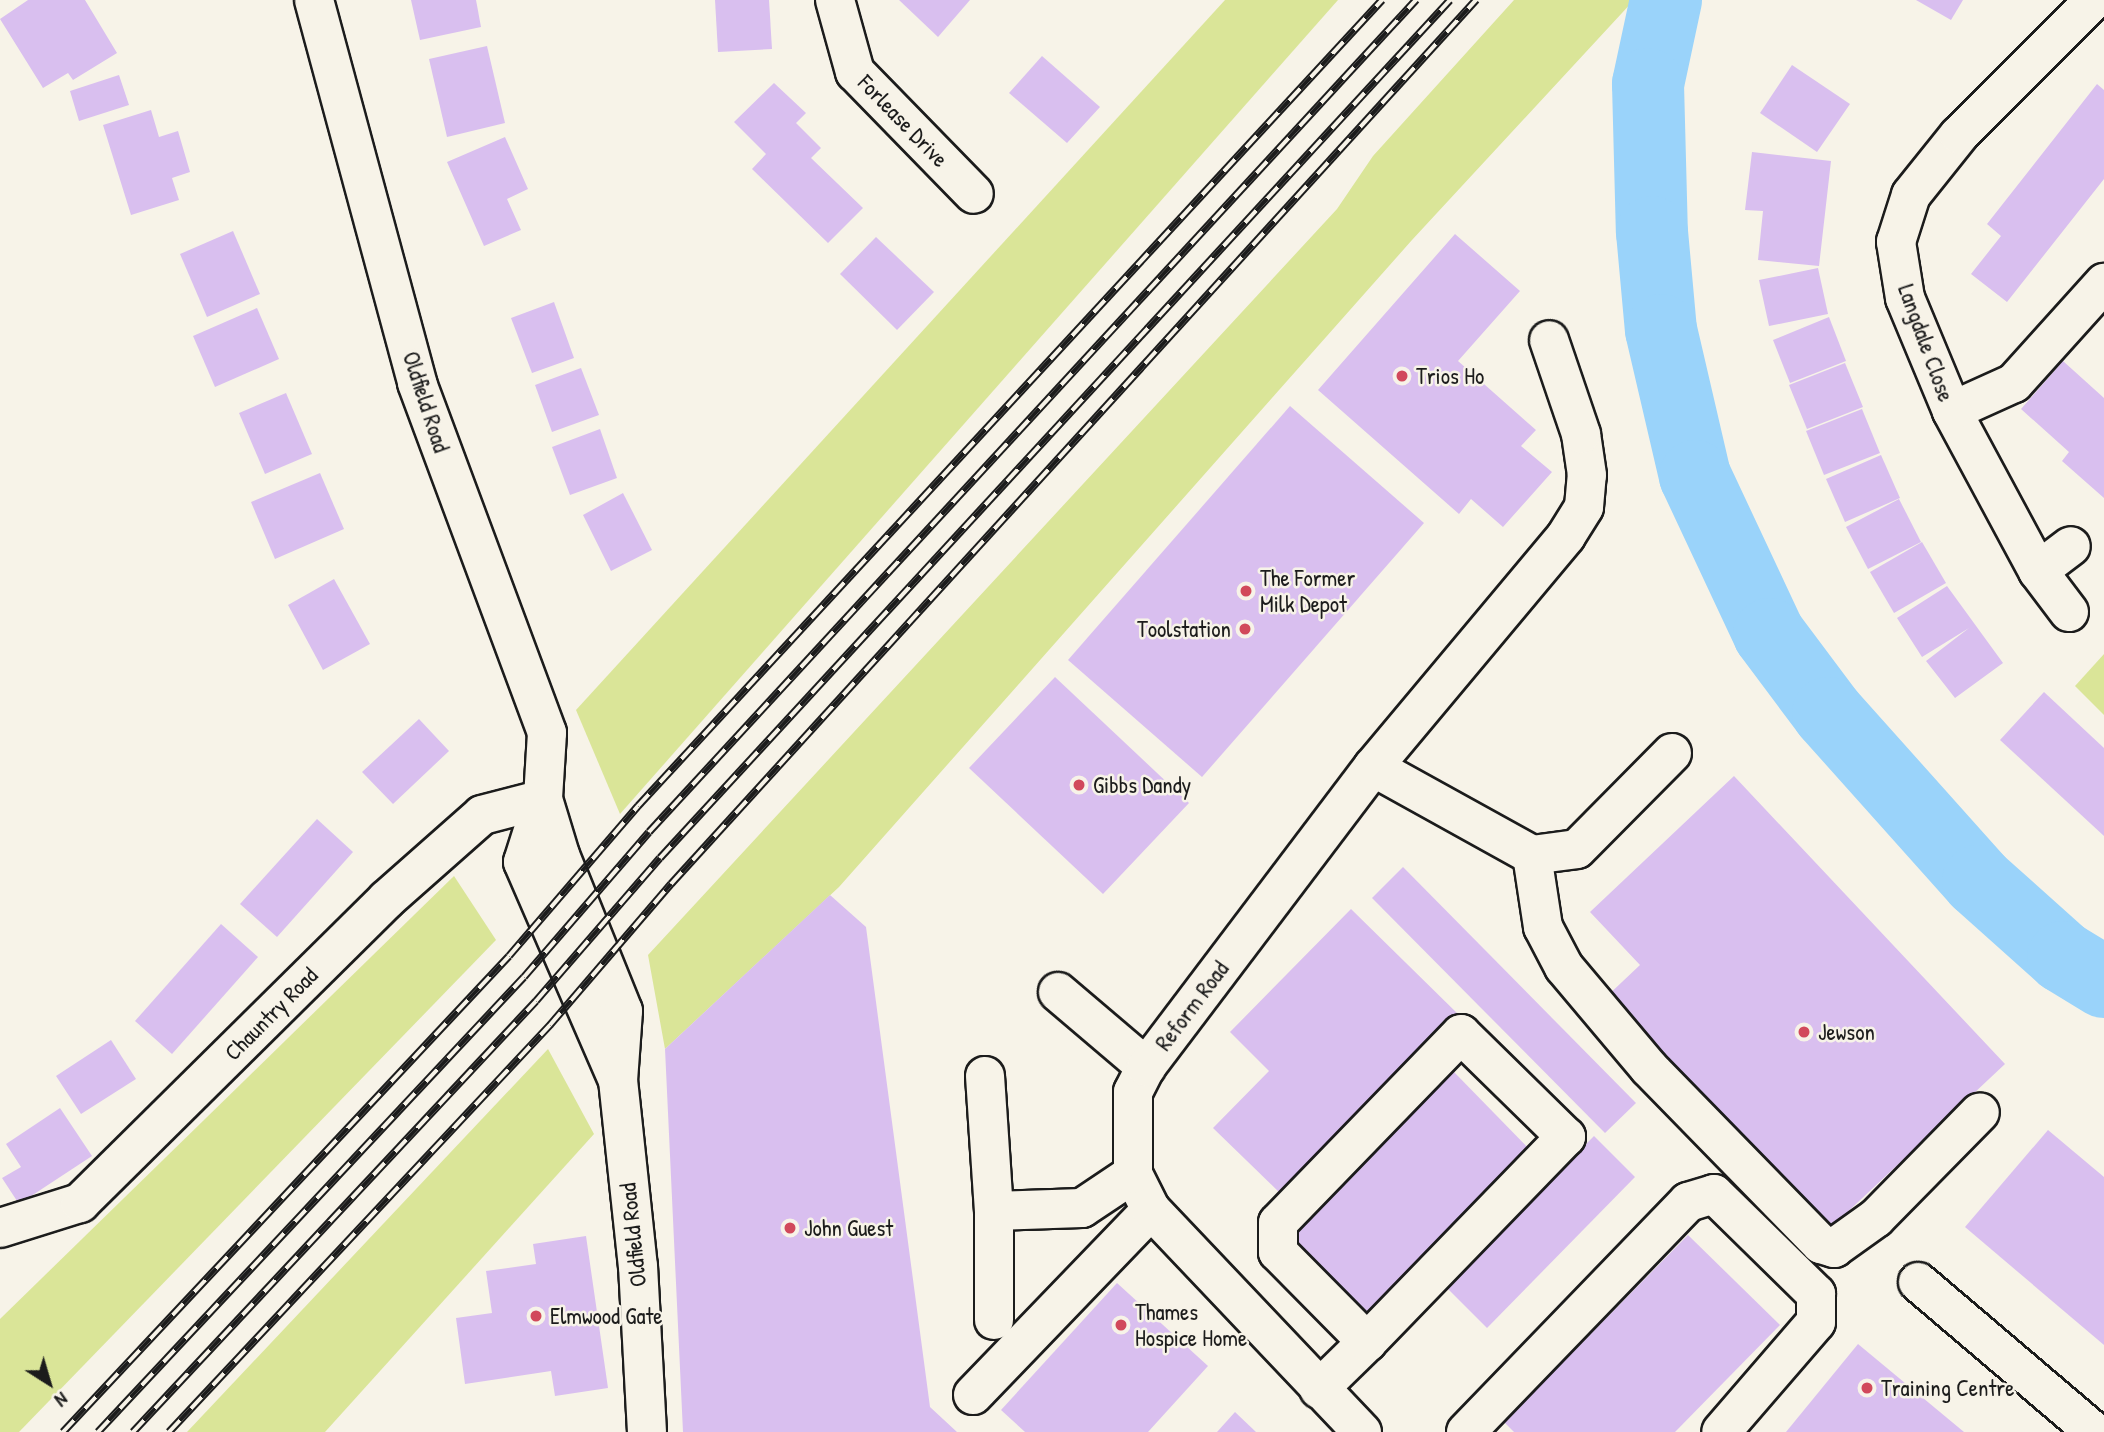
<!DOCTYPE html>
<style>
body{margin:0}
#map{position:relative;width:2104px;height:1432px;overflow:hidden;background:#f7f3e8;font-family:"Patrick Hand",sans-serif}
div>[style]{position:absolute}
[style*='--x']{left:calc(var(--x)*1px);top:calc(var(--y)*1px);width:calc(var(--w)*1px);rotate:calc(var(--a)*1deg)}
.green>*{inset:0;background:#dae598}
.river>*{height:72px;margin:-36px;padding:0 36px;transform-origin:36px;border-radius:36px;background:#9ad3fa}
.building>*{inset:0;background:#d9bfef}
.roads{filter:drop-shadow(2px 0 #1c1c1c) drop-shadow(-2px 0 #1c1c1c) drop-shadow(0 2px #1c1c1c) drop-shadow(0 -2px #1c1c1c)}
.minor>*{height:38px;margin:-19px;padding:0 19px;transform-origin:19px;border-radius:19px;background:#f7f3e8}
.major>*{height:38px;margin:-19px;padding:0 19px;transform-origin:19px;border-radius:19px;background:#f7f3e8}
.rail>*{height:8px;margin-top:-4px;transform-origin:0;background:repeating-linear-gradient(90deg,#f7f3e8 0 16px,#1c1c1c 0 32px);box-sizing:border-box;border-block:2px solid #1c1c1c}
.dots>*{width:19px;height:19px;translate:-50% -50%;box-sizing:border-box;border:4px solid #f7f3e8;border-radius:50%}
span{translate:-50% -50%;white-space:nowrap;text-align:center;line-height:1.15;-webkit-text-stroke:5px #f7f3e8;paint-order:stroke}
.street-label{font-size:23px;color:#1c1c1c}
.poi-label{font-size:23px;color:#1c1c1c}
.left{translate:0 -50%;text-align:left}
.right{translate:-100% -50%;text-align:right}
.north{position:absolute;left:14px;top:1348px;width:70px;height:70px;-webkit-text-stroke:5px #f7f3e8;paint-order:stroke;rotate:143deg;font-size:19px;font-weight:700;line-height:28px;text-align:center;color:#1c1c1c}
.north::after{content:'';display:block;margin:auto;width:24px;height:32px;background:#1c1c1c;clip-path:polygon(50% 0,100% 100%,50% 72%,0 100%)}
</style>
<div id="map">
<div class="green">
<div style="clip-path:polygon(1225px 0,1338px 0,620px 814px,576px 710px)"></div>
<div style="clip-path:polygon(1514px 0,1634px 0,1412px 240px,839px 887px,665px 1049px,648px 955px,1337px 209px,1373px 156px)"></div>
<div style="clip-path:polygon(2104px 654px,2104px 715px,2075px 686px)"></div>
<div style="clip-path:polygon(454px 876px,496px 940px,19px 1432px,0 1432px,0 1319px)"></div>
<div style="clip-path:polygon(548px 1049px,594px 1134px,325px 1432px,187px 1432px)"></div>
</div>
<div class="river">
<div style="--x:1666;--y:0;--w:86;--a:102.1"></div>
<div style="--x:1648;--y:84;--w:148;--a:88.5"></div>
<div style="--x:1652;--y:232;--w:98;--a:84.8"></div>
<div style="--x:1661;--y:330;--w:150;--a:76.9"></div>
<div style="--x:1695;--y:476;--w:174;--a:64.9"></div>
<div style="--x:1769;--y:634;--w:99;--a:53.2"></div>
<div style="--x:1828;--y:713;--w:225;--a:48.2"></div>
<div style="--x:1978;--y:881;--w:114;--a:41.8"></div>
<div style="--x:2063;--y:957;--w:48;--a:31.4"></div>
</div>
<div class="building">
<div style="clip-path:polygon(28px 0,85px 0,117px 53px,73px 80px,68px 73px,43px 88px,0 19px)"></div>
<div style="clip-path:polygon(411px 0,476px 0,481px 27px,420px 40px)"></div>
<div style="clip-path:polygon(715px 0,769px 0,772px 49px,718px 52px)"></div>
<div style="clip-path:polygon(899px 0,970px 0,938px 37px)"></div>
<div style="clip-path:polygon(1916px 0,1963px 0,1951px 20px)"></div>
<div style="clip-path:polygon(487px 46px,505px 123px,447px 137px,429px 59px)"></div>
<div style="clip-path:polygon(1042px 56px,1100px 107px,1067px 143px,1009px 93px)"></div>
<div style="clip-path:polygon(1792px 65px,1850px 104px,1817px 152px,1760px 113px)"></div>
<div style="clip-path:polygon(119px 75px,129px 105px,79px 121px,70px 91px)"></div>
<div style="clip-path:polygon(774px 83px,806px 113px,796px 123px,821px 148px,811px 158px,863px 208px,828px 243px,752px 169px,766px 154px,734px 122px)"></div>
<div style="clip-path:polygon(2097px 84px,2104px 90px,2104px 179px,2007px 302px,1971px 274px,2001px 236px,1987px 224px)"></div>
<div style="clip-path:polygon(151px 110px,159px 137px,178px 131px,190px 172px,172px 178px,179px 200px,131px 215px,103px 125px)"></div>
<div style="clip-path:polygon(505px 137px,528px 189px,507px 199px,521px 230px,484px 246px,447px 162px)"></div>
<div style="clip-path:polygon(1752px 152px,1831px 161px,1819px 266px,1758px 260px,1763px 211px,1745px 210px)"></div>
<div style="clip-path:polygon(233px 231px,260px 294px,207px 317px,180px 254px)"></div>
<div style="clip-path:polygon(1455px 234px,1520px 291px,1458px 361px,1536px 430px,1521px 446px,1552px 472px,1503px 527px,1471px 499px,1459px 514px,1318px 390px)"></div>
<div style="clip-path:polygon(876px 237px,934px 292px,897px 330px,840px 274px)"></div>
<div style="clip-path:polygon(1818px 268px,1828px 314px,1769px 326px,1759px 280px)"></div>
<div style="clip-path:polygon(554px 302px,574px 358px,532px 373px,511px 318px)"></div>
<div style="clip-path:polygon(257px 308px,279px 359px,215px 387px,193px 336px)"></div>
<div style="clip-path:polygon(1829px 317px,1846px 361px,1790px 383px,1773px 340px)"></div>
<div style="clip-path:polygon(2063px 361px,2104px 398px,2104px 498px,2062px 461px,2069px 452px,2021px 409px)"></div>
<div style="clip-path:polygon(1845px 363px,1863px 407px,1807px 429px,1789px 385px)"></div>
<div style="clip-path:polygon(581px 368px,599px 415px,552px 432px,535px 385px)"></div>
<div style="clip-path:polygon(286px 393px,312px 454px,265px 474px,239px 413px)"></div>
<div style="clip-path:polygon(1290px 406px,1424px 523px,1202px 777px,1068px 660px)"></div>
<div style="clip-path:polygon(1862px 409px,1880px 453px,1824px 475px,1806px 431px)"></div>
<div style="clip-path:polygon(600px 429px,617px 478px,570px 495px,552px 447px)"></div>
<div style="clip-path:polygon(1881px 455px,1900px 498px,1845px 522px,1826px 479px)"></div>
<div style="clip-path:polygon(320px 473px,344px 529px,275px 559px,251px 502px)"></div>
<div style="clip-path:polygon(623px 493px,652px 550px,611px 571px,583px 515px)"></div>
<div style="clip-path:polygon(1899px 499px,1921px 542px,1868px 569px,1846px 527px)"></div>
<div style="clip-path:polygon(1922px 542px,1946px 583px,1894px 613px,1870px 572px)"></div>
<div style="clip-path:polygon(334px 579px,370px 644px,323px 670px,288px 605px)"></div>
<div style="clip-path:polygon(1947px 586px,2003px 663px,1955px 698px,1926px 661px,1969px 628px,1922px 657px,1897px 618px)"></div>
<div style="clip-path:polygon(1055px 677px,1189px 803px,1103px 894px,969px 768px)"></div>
<div style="clip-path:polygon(2044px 692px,2104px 748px,2104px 836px,2000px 740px)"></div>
<div style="clip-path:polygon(419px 719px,449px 751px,393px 804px,362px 772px)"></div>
<div style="clip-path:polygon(1734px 776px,2005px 1064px,1824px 1234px,1604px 999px,1640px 965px,1590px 912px)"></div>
<div style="clip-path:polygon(317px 819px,353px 852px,277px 937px,240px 904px)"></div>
<div style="clip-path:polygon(1403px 867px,1636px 1103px,1605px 1133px,1372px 898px)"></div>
<div style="clip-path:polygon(830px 895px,866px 927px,930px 1407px,957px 1432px,683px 1432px,665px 1049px)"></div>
<div style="clip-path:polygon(1351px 909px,1460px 1016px,1283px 1196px,1213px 1128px,1269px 1071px,1230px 1032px)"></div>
<div style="clip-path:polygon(221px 924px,258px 957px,172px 1054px,135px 1021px)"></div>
<div style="clip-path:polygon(111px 1040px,136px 1079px,81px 1114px,56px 1076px)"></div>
<div style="clip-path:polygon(1454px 1072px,1533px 1153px,1369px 1315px,1290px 1235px)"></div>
<div style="clip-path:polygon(60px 1108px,92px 1156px,19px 1204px,2px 1178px,21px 1167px,6px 1144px)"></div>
<div style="clip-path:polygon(2048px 1130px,2104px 1177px,2104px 1345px,1965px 1227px)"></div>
<div style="clip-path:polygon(1594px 1136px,1635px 1177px,1487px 1328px,1446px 1287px)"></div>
<div style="clip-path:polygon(1688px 1235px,1780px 1325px,1675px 1432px,1514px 1432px,1504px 1422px)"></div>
<div style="clip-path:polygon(586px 1236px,608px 1388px,555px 1396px,551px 1371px,465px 1384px,456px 1318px,492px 1313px,486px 1271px,536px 1264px,533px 1244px)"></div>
<div style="clip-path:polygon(1117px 1283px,1208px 1366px,1148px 1432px,1025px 1432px,1001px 1410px)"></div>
<div style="clip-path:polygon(1858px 1344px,1964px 1432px,1786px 1432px)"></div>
<div style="clip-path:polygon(1235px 1412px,1256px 1432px,1217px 1432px)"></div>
</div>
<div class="roads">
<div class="minor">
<div style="--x:835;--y:0;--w:75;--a:74.5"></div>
<div style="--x:855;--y:72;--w:170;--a:45.7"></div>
<div style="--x:1952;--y:411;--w:68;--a:-24.3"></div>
<div style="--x:2014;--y:383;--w:135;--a:-48"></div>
<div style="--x:2038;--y:571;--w:41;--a:-37.1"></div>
<div style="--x:2069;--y:612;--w:51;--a:-127.1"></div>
<div style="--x:2038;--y:571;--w:182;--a:-118.3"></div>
<div style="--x:1952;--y:411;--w:122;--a:-112.6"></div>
<div style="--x:1905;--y:298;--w:57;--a:-99.1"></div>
<div style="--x:1896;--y:242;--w:49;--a:-72.3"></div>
<div style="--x:1911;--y:195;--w:77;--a:-51.3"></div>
<div style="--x:1959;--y:135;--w:191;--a:-45"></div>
<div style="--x:1373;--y:767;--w:182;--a:29"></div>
<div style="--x:1532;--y:855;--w:45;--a:-7.6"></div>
<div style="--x:1577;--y:849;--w:135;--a:-45.3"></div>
<div style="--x:1532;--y:855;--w:73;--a:81.3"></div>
<div style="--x:1543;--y:927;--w:45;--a:62.3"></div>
<div style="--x:1564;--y:967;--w:132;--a:49.9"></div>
<div style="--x:1649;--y:1068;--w:246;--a:45.7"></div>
<div style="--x:1821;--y:1244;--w:14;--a:17"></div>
<div style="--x:1834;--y:1248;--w:52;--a:-35.5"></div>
<div style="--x:1876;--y:1218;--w:148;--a:-45.5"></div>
<div style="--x:1058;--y:992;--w:116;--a:40.4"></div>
<div style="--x:985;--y:1076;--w:135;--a:86.2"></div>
<div style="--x:994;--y:1211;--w:109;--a:90"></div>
<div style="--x:994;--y:1211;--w:88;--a:-2"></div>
<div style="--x:1082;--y:1208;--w:61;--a:-33.7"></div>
<div style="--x:0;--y:1228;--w:84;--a:-17.4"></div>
<div style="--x:80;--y:1203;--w:431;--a:-44.7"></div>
<div style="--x:386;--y:900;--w:128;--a:-41.5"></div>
<div style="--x:482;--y:815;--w:63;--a:-14.7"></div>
<div style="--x:1918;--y:1282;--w:231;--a:40.4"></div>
<div style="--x:1319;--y:1389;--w:67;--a:-44.4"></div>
<div style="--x:1367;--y:1342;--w:286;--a:-45.9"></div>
<div style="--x:1566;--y:1137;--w:147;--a:-135.6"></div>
<div style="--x:1461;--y:1034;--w:263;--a:134.1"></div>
<div style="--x:1278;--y:1223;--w:29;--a:90"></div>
<div style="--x:1278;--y:1252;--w:127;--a:45.3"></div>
<div style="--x:973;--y:1395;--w:257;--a:-46.1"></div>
<div style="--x:1362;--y:1432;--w:306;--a:-133.5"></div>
<div style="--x:1151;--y:1210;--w:40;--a:-116.6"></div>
<div style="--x:1133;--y:1174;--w:82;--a:-90"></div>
<div style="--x:1133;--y:1092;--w:28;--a:-63"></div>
<div style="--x:1146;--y:1067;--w:376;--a:-52.9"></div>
<div style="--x:1373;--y:767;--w:301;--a:-50.1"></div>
<div style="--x:1566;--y:536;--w:34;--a:-58"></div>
<div style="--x:1584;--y:507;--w:32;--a:-85"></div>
<div style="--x:1587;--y:475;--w:41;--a:-98.3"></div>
<div style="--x:1581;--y:434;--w:99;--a:-108.8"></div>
<div style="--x:1466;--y:1432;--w:320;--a:-46"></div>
<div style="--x:1688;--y:1202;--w:27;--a:-17"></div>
<div style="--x:1714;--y:1194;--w:143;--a:44.4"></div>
<div style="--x:1816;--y:1294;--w:28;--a:90"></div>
<div style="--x:1816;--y:1322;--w:145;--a:130.8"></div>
</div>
<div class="major">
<div style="--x:314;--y:0;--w:397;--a:74.9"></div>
<div style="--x:417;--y:383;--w:373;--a:69.6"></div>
<div style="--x:547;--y:733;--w:66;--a:93.5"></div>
<div style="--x:543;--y:799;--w:66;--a:107.6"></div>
<div style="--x:523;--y:862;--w:238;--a:66.5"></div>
<div style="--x:543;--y:799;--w:59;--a:73.1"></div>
<div style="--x:560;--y:855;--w:168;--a:68"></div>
<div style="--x:623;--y:1011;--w:69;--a:94.1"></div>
<div style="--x:618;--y:1080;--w:187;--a:83.9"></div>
<div style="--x:638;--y:1266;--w:166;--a:86.9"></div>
</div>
</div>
<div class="rail">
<div style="--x:63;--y:1432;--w:652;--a:-46.86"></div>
<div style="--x:509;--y:956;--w:198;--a:-49.3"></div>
<div style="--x:638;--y:806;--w:1097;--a:-47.29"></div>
<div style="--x:98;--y:1432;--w:623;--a:-46.89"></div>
<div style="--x:524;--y:977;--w:191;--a:-49.2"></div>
<div style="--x:649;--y:832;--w:1132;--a:-47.33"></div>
<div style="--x:133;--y:1432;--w:590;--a:-46.92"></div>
<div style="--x:536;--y:1001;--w:189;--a:-49.1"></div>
<div style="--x:660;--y:858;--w:1166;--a:-47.36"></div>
<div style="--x:169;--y:1432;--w:558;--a:-46.89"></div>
<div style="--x:550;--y:1025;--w:186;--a:-49.4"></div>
<div style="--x:671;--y:884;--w:1196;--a:-47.68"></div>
</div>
<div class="dots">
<div style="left:1402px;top:376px;background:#d1495b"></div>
<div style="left:1246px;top:591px;background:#d1495b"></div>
<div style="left:1245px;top:629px;background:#d1495b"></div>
<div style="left:1079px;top:785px;background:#d1495b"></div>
<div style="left:1804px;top:1032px;background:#d1495b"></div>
<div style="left:790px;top:1228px;background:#d1495b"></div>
<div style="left:536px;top:1316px;background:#d1495b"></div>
<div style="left:1121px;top:1325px;background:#d1495b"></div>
<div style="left:1867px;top:1388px;background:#d1495b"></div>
</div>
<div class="street-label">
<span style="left:903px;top:121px;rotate:46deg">Forlease Drive</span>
<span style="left:1926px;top:343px;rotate:70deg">Langdale Close</span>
<span style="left:426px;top:402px;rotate:72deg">Oldfield Road</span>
<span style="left:1192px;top:1006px;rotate:-53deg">Reform Road</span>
<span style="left:271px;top:1014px;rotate:-45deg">Chauntry Road</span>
<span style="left:633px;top:1235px;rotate:-96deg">Oldfield Road</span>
</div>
<div class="poi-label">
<span class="left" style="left:1416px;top:376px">Trios Ho</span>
<span class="left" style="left:1260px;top:591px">The Former<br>Milk Depot</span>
<span class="right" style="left:1231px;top:629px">Toolstation</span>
<span class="left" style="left:1093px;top:785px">Gibbs Dandy</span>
<span class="left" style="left:1818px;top:1032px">Jewson</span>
<span class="left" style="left:804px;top:1228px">John Guest</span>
<span class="left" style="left:1135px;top:1325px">Thames<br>Hospice Home</span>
<span class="left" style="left:550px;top:1316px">Elmwood Gate</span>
<span class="left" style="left:1881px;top:1388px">Training Centre</span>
</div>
<div class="north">N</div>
</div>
